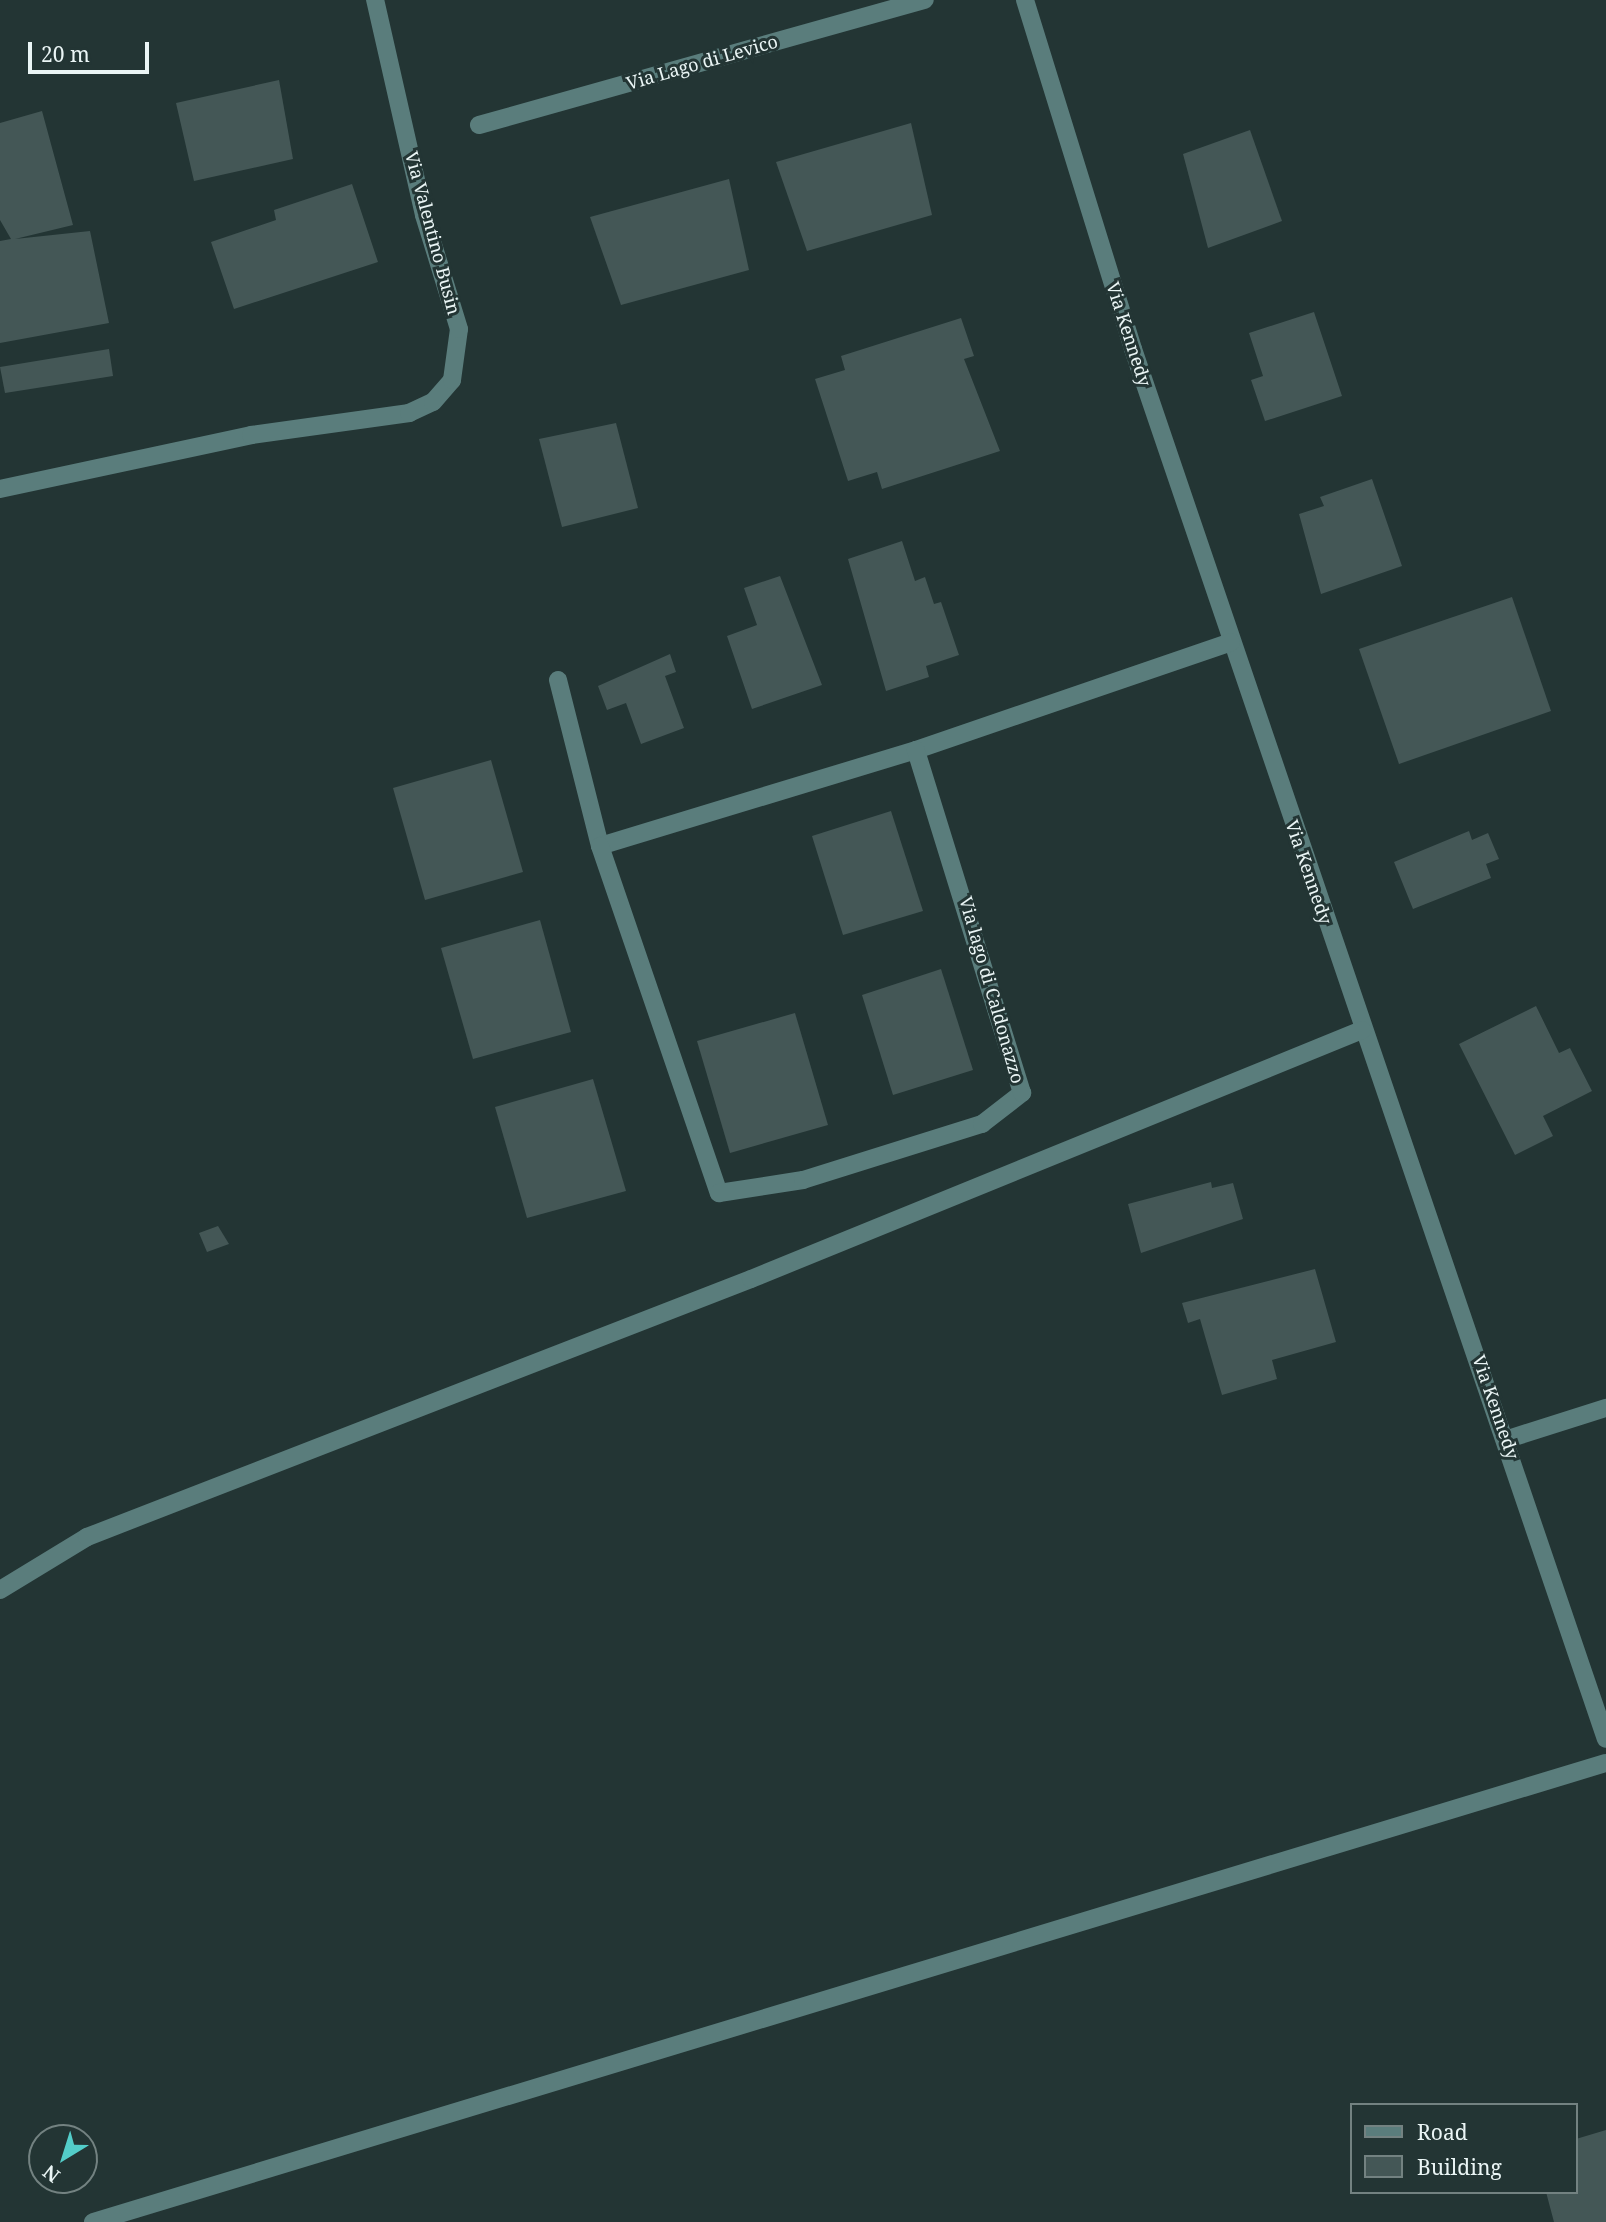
<!DOCTYPE html>
<style>
body{margin:0}
#map{position:relative;width:1606px;height:2222px;overflow:hidden;background:#233534;font-family:"Noto Serif",serif}
div>[style]{position:absolute}
[style*='--x']{left:calc(var(--x)*1px);top:calc(var(--y)*1px);width:calc(var(--w)*1px);rotate:calc(var(--a)*1deg)}
.building>*{inset:0;background:#445756}
.minor>*{height:18px;margin:-9px;padding:0 9px;transform-origin:9px;border-radius:9px;background:#5a7d7c}
span{translate:-50% -50%;white-space:nowrap;text-align:center;line-height:1.15;-webkit-text-stroke:6px #233534;paint-order:stroke}
.street-label{font-size:18px;color:#eaf5f5}
.legend{position:absolute;left:1350px;top:2103px;width:228px;height:91px;box-sizing:border-box;background:#233534;border:2px solid #738281;margin:0;padding:9px 12px;list-style:none;font-size:21px;color:#eaf5f5}
.legend li{display:flex;align-items:center;gap:14px;height:35px}
.legend b{width:35px;border:2px solid #738281}
.north{position:absolute;left:28px;top:2124px;width:70px;height:70px;box-sizing:border-box;background:#233534;border:2px solid #738281;border-radius:50%;rotate:218deg;font-size:19px;font-weight:700;line-height:28px;text-align:center;color:#eaf5f5}
.north::after{content:'';display:block;margin:auto;width:24px;height:32px;background:#53cdc9;clip-path:polygon(50% 0,100% 100%,50% 72%,0 100%)}
.scale{position:absolute;left:28px;top:42px;width:121px;height:32px;box-sizing:border-box;border:4px solid #eaf5f5;border-top:0;padding-left:9px;font-size:21px;line-height:24px;white-space:nowrap;color:#eaf5f5;-webkit-text-stroke:5px #233534;paint-order:stroke}
</style>
<div id="map">
<div class="building">
<div style="clip-path:polygon(279px 80px,293px 159px,194px 181px,176px 103px)"></div>
<div style="clip-path:polygon(42px 111px,73px 225px,15px 239px,90px 231px,109px 323px,0 343px,0 241px,11px 239px,0 220px,0 123px)"></div>
<div style="clip-path:polygon(911px 123px,932px 215px,807px 251px,776px 162px)"></div>
<div style="clip-path:polygon(1250px 130px,1282px 221px,1208px 248px,1183px 154px)"></div>
<div style="clip-path:polygon(729px 179px,749px 270px,621px 305px,590px 217px)"></div>
<div style="clip-path:polygon(352px 184px,378px 262px,234px 309px,211px 242px,276px 220px,274px 210px)"></div>
<div style="clip-path:polygon(1314px 312px,1342px 396px,1265px 421px,1251px 380px,1263px 376px,1249px 333px)"></div>
<div style="clip-path:polygon(961px 318px,974px 356px,964px 359px,1000px 451px,882px 489px,877px 472px,848px 481px,815px 379px,845px 370px,841px 356px)"></div>
<div style="clip-path:polygon(109px 349px,113px 376px,5px 393px,0 367px)"></div>
<div style="clip-path:polygon(616px 423px,638px 508px,562px 527px,539px 439px)"></div>
<div style="clip-path:polygon(1372px 479px,1402px 566px,1321px 594px,1299px 514px,1324px 506px,1320px 497px)"></div>
<div style="clip-path:polygon(902px 541px,915px 581px,925px 577px,934px 604px,941px 602px,959px 655px,926px 666px,929px 677px,886px 691px,848px 559px)"></div>
<div style="clip-path:polygon(780px 576px,822px 685px,752px 709px,727px 636px,757px 625px,744px 588px)"></div>
<div style="clip-path:polygon(1512px 597px,1551px 711px,1399px 764px,1359px 649px)"></div>
<div style="clip-path:polygon(670px 654px,676px 672px,665px 676px,684px 728px,641px 744px,626px 703px,607px 710px,598px 686px)"></div>
<div style="clip-path:polygon(491px 760px,523px 872px,425px 900px,393px 788px)"></div>
<div style="clip-path:polygon(891px 811px,923px 911px,843px 935px,812px 836px)"></div>
<div style="clip-path:polygon(1469px 831px,1472px 840px,1488px 833px,1499px 859px,1486px 864px,1491px 878px,1413px 909px,1394px 862px)"></div>
<div style="clip-path:polygon(540px 920px,571px 1032px,473px 1059px,441px 948px)"></div>
<div style="clip-path:polygon(941px 969px,973px 1070px,893px 1095px,862px 995px)"></div>
<div style="clip-path:polygon(1536px 1006px,1559px 1053px,1570px 1048px,1592px 1091px,1543px 1116px,1553px 1136px,1515px 1155px,1459px 1044px)"></div>
<div style="clip-path:polygon(795px 1013px,828px 1125px,730px 1153px,697px 1041px)"></div>
<div style="clip-path:polygon(593px 1079px,626px 1191px,527px 1218px,495px 1107px)"></div>
<div style="clip-path:polygon(1211px 1182px,1212px 1188px,1233px 1183px,1243px 1219px,1141px 1253px,1128px 1204px)"></div>
<div style="clip-path:polygon(218px 1226px,229px 1244px,207px 1252px,199px 1233px)"></div>
<div style="clip-path:polygon(1315px 1269px,1336px 1342px,1272px 1360px,1277px 1379px,1222px 1395px,1200px 1319px,1188px 1323px,1182px 1303px)"></div>
<div style="clip-path:polygon(1606px 2130px,1606px 2222px,1554px 2222px,1546px 2192px,1576px 2192px,1576px 2139px)"></div>
</div>
<div class="minor">
<div style="--x:1025;--y:0;--w:365;--a:72.8"></div>
<div style="--x:1133;--y:349;--w:1468;--a:71.21"></div>
<div style="--x:479;--y:125;--w:463;--a:-15.7"></div>
<div style="--x:0;--y:489;--w:257;--a:-12.1"></div>
<div style="--x:251;--y:435;--w:160;--a:-7.9"></div>
<div style="--x:409;--y:413;--w:26;--a:-25"></div>
<div style="--x:433;--y:402;--w:29;--a:-49"></div>
<div style="--x:452;--y:380;--w:51;--a:-82.2"></div>
<div style="--x:459;--y:329;--w:119;--a:-107.1"></div>
<div style="--x:424;--y:215;--w:221;--a:-102.8"></div>
<div style="--x:558;--y:680;--w:171;--a:75.8"></div>
<div style="--x:600;--y:846;--w:330;--a:-16.9"></div>
<div style="--x:916;--y:750;--w:333;--a:-18.9"></div>
<div style="--x:600;--y:846;--w:367;--a:71.1"></div>
<div style="--x:719;--y:1193;--w:85;--a:-8.8"></div>
<div style="--x:803;--y:1180;--w:188;--a:-17.4"></div>
<div style="--x:982;--y:1124;--w:51;--a:-37.8"></div>
<div style="--x:1022;--y:1093;--w:359;--a:-107.2"></div>
<div style="--x:1508;--y:1439;--w:103;--a:-17.6"></div>
<div style="--x:0;--y:1590;--w:102;--a:-31.3"></div>
<div style="--x:87;--y:1537;--w:712;--a:-21.23"></div>
<div style="--x:751;--y:1279;--w:660;--a:-22.17"></div>
<div style="--x:93;--y:2222;--w:1581;--a:-16.88"></div>
</div>
<div class="street-label">
<span style="left:702px;top:62px;rotate:-16deg">Via Lago di Levico</span>
<span style="left:433px;top:233px;rotate:75deg">Via Valentino Busin</span>
<span style="left:1129px;top:334px;rotate:72deg">Via Kennedy</span>
<span style="left:1309px;top:872px;rotate:71deg">Via Kennedy</span>
<span style="left:992px;top:990px;rotate:74deg">Via lago di Caldonazzo</span>
<span style="left:1496px;top:1407px;rotate:71deg">Via Kennedy</span>
</div>
<ul class="legend">
<li><b style="height:9px;background:#5a7d7c"></b>Road</li>
<li><b style="height:19px;background:#445756"></b>Building</li>
</ul>
<div class="north">N</div>
<div class="scale">20 m</div>
</div>
